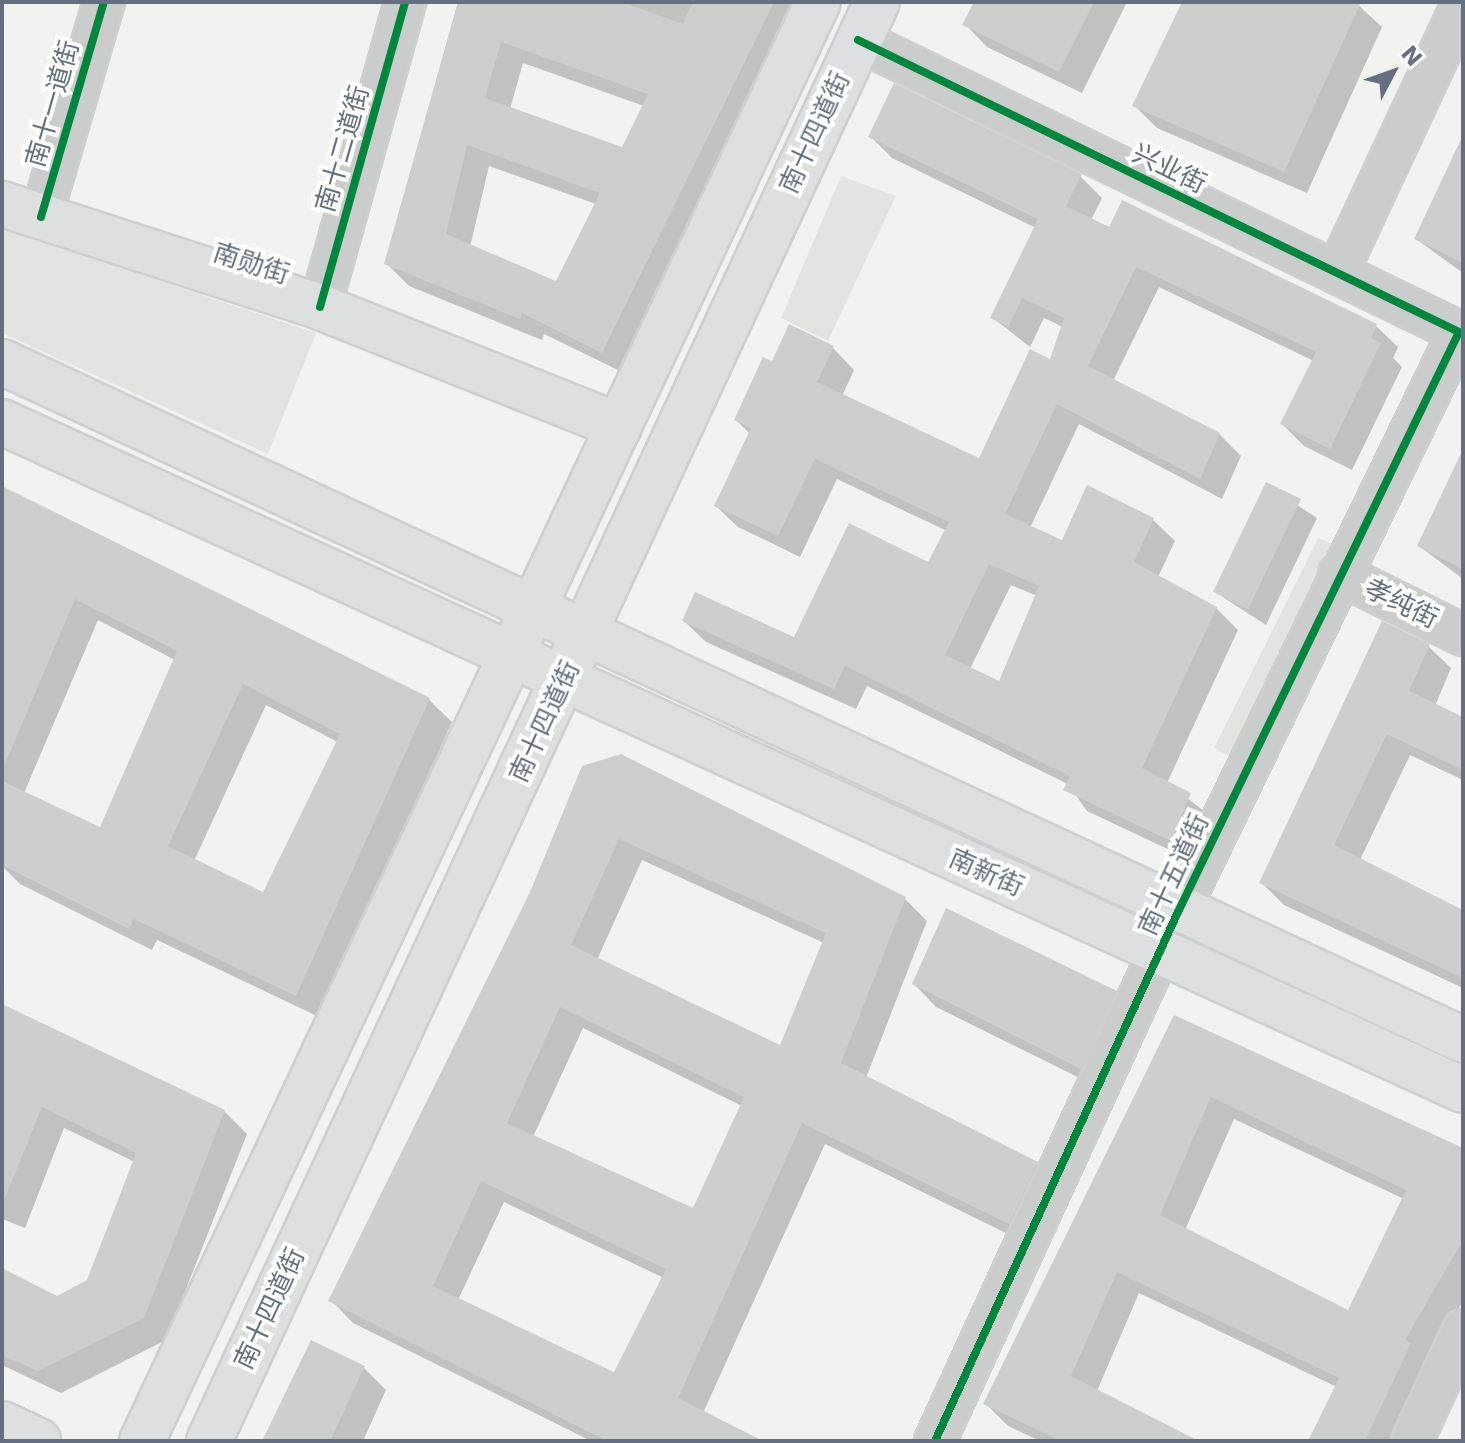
<!DOCTYPE html>
<meta charset="utf-8">
<style>
body{margin:0}
#map{position:relative;width:1465px;height:1443px;overflow:hidden;background:#f2f3f1;font-family:"DejaVu Sans","Noto Sans SC",sans-serif}
div>[style]{position:absolute}
[style*='--x']{left:calc(var(--x)*1px);top:calc(var(--y)*1px);width:calc(var(--w)*1px);rotate:calc(var(--a)*1deg)}
.green>*{inset:0;background:#e2e5df}
.shadow>*{inset:0;background:#0003}
.building>*{inset:0;background:#cdcece}
.roads{filter:drop-shadow(2px 0 #cecfcf) drop-shadow(-2px 0 #cecfcf) drop-shadow(0 2px #cecfcf) drop-shadow(0 -2px #cecfcf)}
.tertiary>*{height:40px;margin:-20px;padding:0 20px;transform-origin:20px;border-radius:20px;background:#cbcccc}
.secondary>*{height:44px;margin:-22px;padding:0 22px;transform-origin:22px;border-radius:22px;background:#dedfe0}
.primary>*{height:44px;margin:-22px;padding:0 22px;transform-origin:22px;border-radius:22px;background:#dedfe0}
.cycleway>*{height:8px;margin:-4px;padding:0 4px;transform-origin:4px;border-radius:4px;background:#00873e}
span{translate:-50% -50%;white-space:nowrap;text-align:center;line-height:1.15;-webkit-text-stroke:8px #fff;paint-order:stroke}
.street-label{font-size:26px;color:#647080}
.frame{position:absolute;inset:0;border:4px solid #647080;pointer-events:none}
.north{position:absolute;left:1353px;top:32px;width:80px;height:80px;-webkit-text-stroke:6px #fff;paint-order:stroke;rotate:49deg;font-size:22px;font-weight:700;line-height:32px;text-align:center;color:#647080}
.north::after{content:'';display:block;margin:auto;width:28px;height:36px;background:#647080;clip-path:polygon(50% 0,100% 100%,50% 72%,0 100%)}
</style>
<div id="map">
<div class="green">
<div style="clip-path:polygon(841px 176px,896px 196px,828px 341px,781px 318px)"></div>
<div style="clip-path:polygon(2px 228px,316px 333px,268px 454px,2px 333px)"></div>
<div style="clip-path:polygon(1318px 538px,1339px 547px,1229px 756px,1214px 748px)"></div>
</div>
<div class="shadow">
<div style="clip-path:polygon(evenodd,458px 2px,806px 2px,624px 373px,544px 334px,542px 340px,409px 286px,386px 263px,458px 2px,523px 63px,644px 106px,623px 150px,510px 109px,523px 63px,458px 2px,489px 166px,596px 204px,557px 284px,470px 247px,489px 166px)"></div>
<div style="clip-path:polygon(976px 2px,1127px 2px,1082px 93px,987px 47px,965px 24px)"></div>
<div style="clip-path:polygon(1185px 2px,1355px 2px,1382px 27px,1307px 193px,1157px 128px,1134px 105px)"></div>
<div style="clip-path:polygon(evenodd,870px 136px,1080px 176px,1102px 198px,1091px 220px,1376px 326px,1398px 347px,1393px 358px,1402px 367px,1352px 470px,1304px 446px,1282px 424px,1314px 361px,1159px 287px,1113px 381px,1219px 434px,1241px 456px,1222px 499px,1079px 424px,1030px 528px,1063px 542px,1153px 520px,1175px 541px,1158px 577px,1216px 608px,1238px 630px,1167px 783px,1212px 817px,1193px 861px,1087px 811px,1068px 784px,867px 686px,856px 709px,706px 642px,684px 621px,795px 639px,850px 526px,932px 564px,947px 531px,837px 479px,800px 557px,738px 527px,716px 506px,750px 434px,736px 420px,772px 363px,833px 348px,854px 370px,842px 396px,980px 461px,1051px 362px,1063px 327px,1044px 318px,1030px 347px,993px 318px,1036px 228px,892px 158px,870px 136px,1011px 585px,1037px 596px,1000px 684px,970px 669px,1011px 585px)"></div>
<div style="clip-path:polygon(1463px 139px,1463px 273px,1416px 239px)"></div>
<div style="clip-path:polygon(1463px 454px,1463px 579px,1419px 546px)"></div>
<div style="clip-path:polygon(1267px 485px,1317px 518px,1266px 625px,1215px 592px)"></div>
<div style="clip-path:polygon(evenodd,2px 488px,429px 700px,452px 722px,319px 1017px,157px 940px,152px 950px,20px 884px,2px 866px,2px 488px,98px 620px,175px 660px,101px 830px,24px 793px,98px 620px,2px 488px,266px 705px,338px 742px,264px 895px,194px 861px,266px 705px)"></div>
<div style="clip-path:polygon(1428px 646px,1451px 668px,1435px 706px,1463px 720px,1463px 780px,1410px 755px,1360px 860px,1463px 912px,1463px 988px,1284px 905px,1261px 882px)"></div>
<div style="clip-path:polygon(evenodd,584px 767px,905px 899px,927px 921px,866px 1078px,1037px 1164px,1059px 1186px,1032px 1246px,825px 1144px,703px 1413px,759px 1441px,591px 1441px,353px 1323px,331px 1300px,532px 892px,584px 767px,642px 860px,824px 943px,781px 1047px,597px 960px,642px 860px,584px 767px,583px 1028px,742px 1106px,694px 1210px,533px 1137px,583px 1028px,584px 767px,504px 1202px,664px 1278px,615px 1374px,458px 1300px,504px 1202px)"></div>
<div style="clip-path:polygon(914px 984px,1115px 992px,1138px 1015px,1104px 1090px,936px 1007px)"></div>
<div style="clip-path:polygon(2px 1007px,224px 1111px,247px 1134px,166px 1340px,61px 1393px,2px 1365px,2px 1270px,57px 1298px,88px 1282px,135px 1162px,64px 1128px,25px 1228px,2px 1219px)"></div>
<div style="clip-path:polygon(evenodd,1175px 1018px,1463px 1150px,1463px 1301px,1427px 1363px,1399px 1441px,1310px 1441px,1337px 1387px,1139px 1293px,1097px 1391px,1194px 1441px,1040px 1441px,1008px 1426px,985px 1403px,1175px 1018px,1234px 1119px,1404px 1199px,1349px 1312px,1185px 1230px,1234px 1119px)"></div>
<div style="clip-path:polygon(364px 1368px,386px 1390px,363px 1441px,265px 1441px)"></div>
</div>
<div class="building">
<div style="clip-path:polygon(evenodd,458px 2px,622px 2px,683px 24px,693px 2px,774px 2px,602px 353px,522px 313px,520px 319px,384px 264px,458px 2px,501px 42px,648px 94px,622px 147px,485px 98px,501px 42px,458px 2px,467px 145px,600px 193px,556px 281px,446px 234px,467px 145px)"></div>
<div style="clip-path:polygon(974px 2px,1094px 2px,1059px 72px,962px 25px)"></div>
<div style="clip-path:polygon(1182px 2px,1361px 2px,1284px 172px,1132px 106px)"></div>
<div style="clip-path:polygon(evenodd,894px 83px,1082px 174px,1066px 206px,1109px 227px,1122px 200px,1377px 324px,1371px 338px,1381px 343px,1330px 449px,1280px 424px,1316px 352px,1136px 267px,1088px 366px,1220px 433px,1200px 479px,1057px 404px,1005px 514px,1062px 540px,1087px 485px,1154px 518px,1134px 562px,1217px 607px,1142px 768px,1191px 793px,1171px 841px,1063px 790px,1070px 776px,845px 666px,834px 689px,682px 621px,695px 592px,794px 637px,849px 523px,928px 562px,949px 522px,815px 459px,778px 536px,714px 506px,751px 428px,734px 420px,763px 357px,772px 361px,789px 324px,834px 346px,817px 382px,979px 458px,1030px 349px,1050px 359px,1064px 318px,1022px 298px,1008px 327px,990px 318px,1038px 219px,868px 137px,894px 83px,989px 564px,1039px 586px,999px 681px,945px 655px,989px 564px)"></div>
<div style="clip-path:polygon(1463px 135px,1463px 263px,1414px 239px)"></div>
<div style="clip-path:polygon(1463px 449px,1463px 569px,1417px 546px)"></div>
<div style="clip-path:polygon(1266px 482px,1301px 499px,1248px 609px,1213px 592px)"></div>
<div style="clip-path:polygon(evenodd,2px 486px,430px 698px,296px 996px,134px 919px,129px 929px,2px 865px,2px 781px,100px 827px,177px 651px,75px 599px,2px 771px,2px 486px,243px 684px,340px 734px,263px 892px,168px 846px,243px 684px)"></div>
<div style="clip-path:polygon(1382px 621px,1430px 644px,1409px 691px,1463px 717px,1463px 770px,1387px 734px,1334px 845px,1463px 910px,1463px 978px,1259px 883px)"></div>
<div style="clip-path:polygon(evenodd,621px 754px,906px 897px,841px 1063px,1038px 1162px,1009px 1224px,802px 1123px,678px 1398px,763px 1441px,607px 1441px,328px 1301px,530px 892px,582px 766px,621px 754px,619px 839px,826px 933px,780px 1045px,571px 945px,619px 839px,621px 754px,560px 1007px,744px 1097px,693px 1208px,507px 1123px,560px 1007px,621px 754px,481px 1181px,666px 1269px,614px 1372px,433px 1286px,481px 1181px)"></div>
<div style="clip-path:polygon(946px 908px,1117px 991px,1081px 1069px,912px 984px)"></div>
<div style="clip-path:polygon(2px 1004px,225px 1110px,144px 1318px,38px 1371px,2px 1355px,2px 1268px,57px 1296px,87px 1280px,136px 1153px,42px 1107px,2px 1205px)"></div>
<div style="clip-path:polygon(evenodd,1174px 1015px,1463px 1148px,1463px 1240px,1405px 1340px,1411px 1343px,1365px 1441px,1308px 1441px,1339px 1378px,1117px 1272px,1071px 1376px,1199px 1441px,1061px 1441px,983px 1404px,1174px 1015px,1211px 1097px,1406px 1190px,1348px 1310px,1160px 1215px,1211px 1097px)"></div>
<div style="clip-path:polygon(311px 1340px,365px 1366px,330px 1441px,262px 1441px)"></div>
</div>
<div class="roads">
<div class="tertiary">
<div style="--x:858;--y:40;--w:673;--a:25.92"></div>
<div style="--x:41;--y:217;--w:224;--a:-73.7"></div>
<div style="--x:1337;--y:273;--w:298;--a:-65"></div>
<div style="--x:320;--y:307;--w:317;--a:-74.4"></div>
<div style="--x:1339;--y:574;--w:138;--a:26.2"></div>
<div style="--x:935;--y:1441;--w:582;--a:-65.33"></div>
<div style="--x:1178;--y:912;--w:644;--a:-64.15"></div>
<div style="--x:1412;--y:1441;--w:122;--a:-65.3"></div>
</div>
<div class="secondary">
<div style="--x:2;--y:204;--w:334;--a:17.9"></div>
<div style="--x:320;--y:307;--w:322;--a:21.7"></div>
<div style="--x:2;--y:362;--w:1611;--a:24.89"></div>
<div style="--x:2;--y:422;--w:1606;--a:24.57"></div>
<div style="--x:2;--y:1424;--w:40;--a:25"></div>
</div>
<div class="primary">
<div style="--x:142;--y:1441;--w:1590;--a:-64.84"></div>
<div style="--x:209;--y:1441;--w:1586;--a:-65.1"></div>
</div>
</div>
<div class="cycleway">
<div style="--x:858;--y:40;--w:673;--a:25.92"></div>
<div style="--x:41;--y:217;--w:224;--a:-73.7"></div>
<div style="--x:320;--y:307;--w:317;--a:-74.4"></div>
<div style="--x:935;--y:1441;--w:582;--a:-65.33"></div>
<div style="--x:1178;--y:912;--w:644;--a:-64.15"></div>
</div>
<div class="street-label">
<span style="left:53px;top:104px;rotate:-74deg">南十一道街</span>
<span style="left:815px;top:133px;rotate:-65deg">南十四道街</span>
<span style="left:343px;top:149px;rotate:-74deg">南十二道街</span>
<span style="left:1169px;top:169px;rotate:26deg">兴业街</span>
<span style="left:251px;top:264px;rotate:18deg">南勋街</span>
<span style="left:1401px;top:604px;rotate:26deg">孝纯街</span>
<span style="left:545px;top:722px;rotate:-65deg">南十四道街</span>
<span style="left:986px;top:873px;rotate:24deg">南新街</span>
<span style="left:1174px;top:875px;rotate:-65deg">南十五道街</span>
<span style="left:270px;top:1309px;rotate:-65deg">南十四道街</span>
</div>
<div class="frame"></div>
<div class="north">N</div>
</div>
